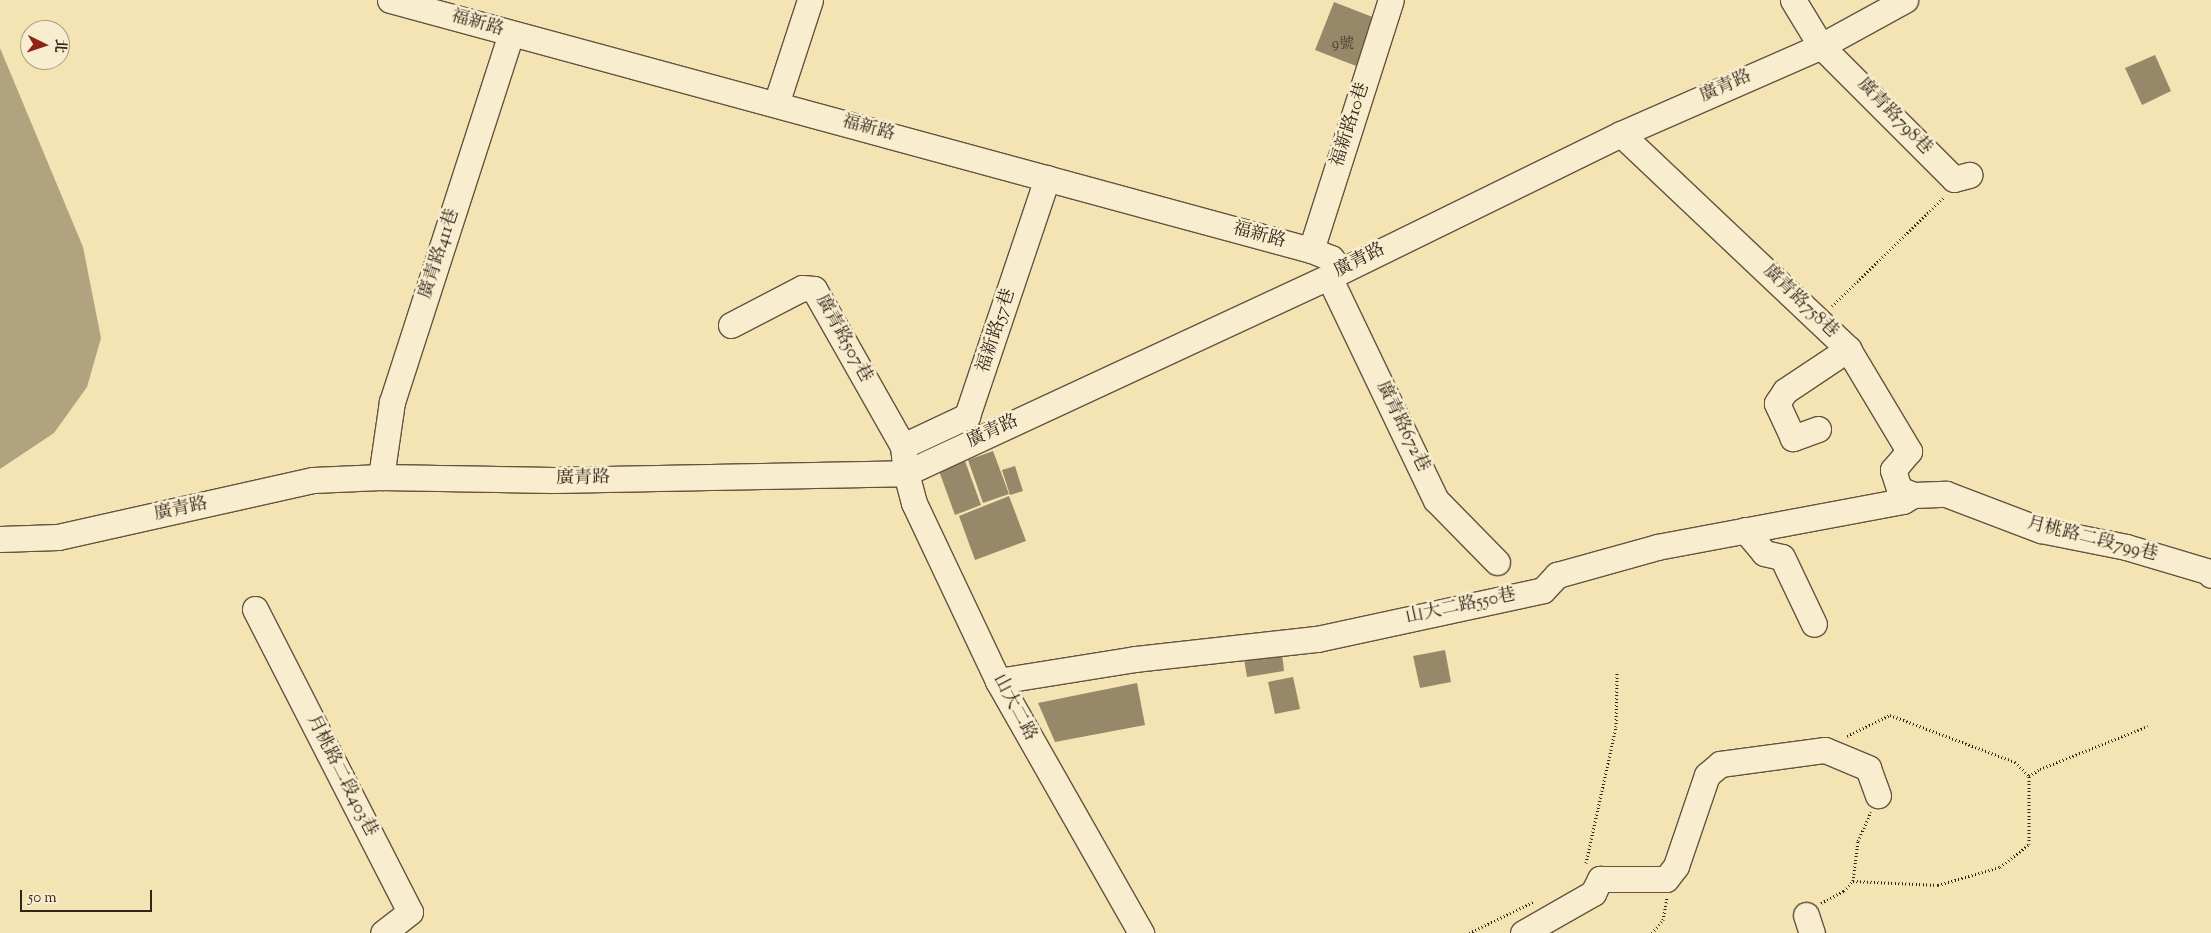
<!DOCTYPE html>
<meta charset="utf-8">
<style>
body{margin:0}
#map{position:relative;width:2211px;height:933px;overflow:hidden;background:#f4e4b4;font-family:"Sorts Mill Goudy","Noto Serif TC",serif}
div>[style]{position:absolute}
[style*='--x']{left:calc(var(--x)*1px);top:calc(var(--y)*1px);width:calc(var(--w)*1px);rotate:calc(var(--a)*1deg)}
.water>*{inset:0;background:#b2a380}
.building>*{inset:0;background:#97886a}
.path>*{height:3px;margin-top:-1.5px;transform-origin:0;background:repeating-linear-gradient(90deg,#33241a 0 1px,transparent 0 3.5px)}
.roads{filter:drop-shadow(1px 0 #635440) drop-shadow(-1px 0 #635440) drop-shadow(0 1px #635440) drop-shadow(0 -1px #635440)}
.minor>*{height:25px;margin:-12.5px;padding:0 12.5px;transform-origin:12.5px;border-radius:12.5px;background:#f8edce}
span{translate:-50% -50%;white-space:nowrap;text-align:center;line-height:1.15;-webkit-text-stroke:5px #f8edce;paint-order:stroke}
.number-label{font-size:15px;color:#4c3d2e}
.number-label span{-webkit-text-stroke-width:0}
.street-label{font-size:18px;color:#33241a}
.north{position:absolute;left:20px;top:20px;width:50px;height:50px;box-sizing:border-box;background:#f8edce;border:1px solid #a99d86;border-radius:50%;rotate:94deg;font-size:14px;font-weight:700;line-height:20px;text-align:center;color:#33241a}
.north::after{content:'';display:block;margin:auto;width:18px;height:22px;background:#8f2418;clip-path:polygon(50% 0,100% 100%,50% 72%,0 100%)}
.scale{position:absolute;left:20px;top:890px;width:132px;height:22px;box-sizing:border-box;border:2px solid #33241a;border-top:0;padding-left:6px;font-size:15px;line-height:18px;white-space:nowrap;color:#33241a;-webkit-text-stroke:4px #f8edce;paint-order:stroke}
</style>
<div id="map">
<div class="water">
<div style="clip-path:polygon(0 48px,83px 247px,101px 338px,87px 387px,54px 433px,0 469px)"></div>
</div>
<div class="building">
<div style="clip-path:polygon(1334px 2px,1375px 18px,1356px 66px,1315px 50px)"></div>
<div style="clip-path:polygon(2155px 55px,2171px 91px,2142px 105px,2125px 68px)"></div>
<div style="clip-path:polygon(993px 451px,1009px 494px,983px 503px,968px 460px)"></div>
<div style="clip-path:polygon(965px 461px,981px 505px,955px 515px,939px 471px)"></div>
<div style="clip-path:polygon(1015px 466px,1023px 491px,1010px 495px,1002px 470px)"></div>
<div style="clip-path:polygon(1009px 496px,1026px 541px,975px 560px,959px 516px)"></div>
<div style="clip-path:polygon(1445px 650px,1451px 682px,1420px 688px,1413px 656px)"></div>
<div style="clip-path:polygon(1282px 653px,1284px 671px,1247px 677px,1244px 659px)"></div>
<div style="clip-path:polygon(1293px 677px,1300px 709px,1275px 714px,1268px 682px)"></div>
<div style="clip-path:polygon(1137px 683px,1145px 725px,1055px 742px,1038px 703px)"></div>
</div>
<div class="path">
<div style="--x:1832;--y:306;--w:156;--a:-44.2"></div>
<div style="--x:1847;--y:736;--w:48;--a:-26"></div>
<div style="--x:1890;--y:715;--w:134;--a:20.6"></div>
<div style="--x:2015;--y:762;--w:20;--a:45"></div>
<div style="--x:1586;--y:863;--w:139;--a:-77.6"></div>
<div style="--x:1616;--y:727;--w:54;--a:-88.9"></div>
<div style="--x:1853;--y:881;--w:85;--a:2.7"></div>
<div style="--x:1938;--y:885;--w:65;--a:-16.2"></div>
<div style="--x:2000;--y:867;--w:37;--a:-38"></div>
<div style="--x:2029;--y:844;--w:68;--a:-90"></div>
<div style="--x:2029;--y:776;--w:13;--a:-32"></div>
<div style="--x:2040;--y:769;--w:116;--a:-21.7"></div>
<div style="--x:1821;--y:903;--w:26;--a:-28"></div>
<div style="--x:1844;--y:891;--w:13;--a:-48"></div>
<div style="--x:1853;--y:881;--w:40;--a:-82.9"></div>
<div style="--x:1858;--y:841;--w:32;--a:-66"></div>
<div style="--x:1469;--y:933;--w:73;--a:-25.9"></div>
<div style="--x:1652;--y:933;--w:17;--a:-50"></div>
<div style="--x:1663;--y:920;--w:22;--a:-80"></div>
</div>
<div class="roads">
<div class="minor">
<div style="--x:390;--y:0;--w:954;--a:15.19"></div>
<div style="--x:1311;--y:250;--w:22;--a:22"></div>
<div style="--x:1331;--y:258;--w:14;--a:56"></div>
<div style="--x:1793;--y:0;--w:54;--a:58.7"></div>
<div style="--x:1821;--y:46;--w:188;--a:45"></div>
<div style="--x:1954;--y:179;--w:16;--a:-15"></div>
<div style="--x:776;--y:104;--w:109;--a:-71.9"></div>
<div style="--x:1621;--y:134;--w:313;--a:43.4"></div>
<div style="--x:1848;--y:349;--w:119;--a:59.1"></div>
<div style="--x:1909;--y:451;--w:25;--a:130"></div>
<div style="--x:1893;--y:470;--w:20;--a:72"></div>
<div style="--x:1899;--y:489;--w:15;--a:23"></div>
<div style="--x:1311;--y:250;--w:262;--a:-72.3"></div>
<div style="--x:1329;--y:277;--w:247;--a:64.4"></div>
<div style="--x:1436;--y:500;--w:87;--a:45.5"></div>
<div style="--x:731;--y:325;--w:80;--a:-27.5"></div>
<div style="--x:802;--y:288;--w:12;--a:5"></div>
<div style="--x:814;--y:289;--w:180;--a:60.5"></div>
<div style="--x:903;--y:446;--w:27;--a:84"></div>
<div style="--x:906;--y:473;--w:31;--a:75"></div>
<div style="--x:914;--y:503;--w:197;--a:64.7"></div>
<div style="--x:998;--y:681;--w:290;--a:60.4"></div>
<div style="--x:1818;--y:429;--w:27;--a:160"></div>
<div style="--x:1793;--y:438;--w:38;--a:-115"></div>
<div style="--x:1777;--y:403;--w:14;--a:-56"></div>
<div style="--x:1785;--y:391;--w:76;--a:-33.7"></div>
<div style="--x:903;--y:446;--w:71;--a:-25.1"></div>
<div style="--x:967;--y:416;--w:251;--a:-71.4"></div>
<div style="--x:381;--y:477;--w:76;--a:-81.7"></div>
<div style="--x:392;--y:402;--w:387;--a:-72.1"></div>
<div style="--x:1745;--y:530;--w:30;--a:50"></div>
<div style="--x:1764;--y:553;--w:18;--a:13"></div>
<div style="--x:1782;--y:557;--w:74;--a:64.5"></div>
<div style="--x:0;--y:539;--w:58;--a:-2"></div>
<div style="--x:58;--y:537;--w:261;--a:-12.6"></div>
<div style="--x:313;--y:480;--w:68;--a:-2.5"></div>
<div style="--x:381;--y:477;--w:172;--a:1"></div>
<div style="--x:553;--y:480;--w:353;--a:-1.1"></div>
<div style="--x:906;--y:473;--w:466;--a:-24.9"></div>
<div style="--x:1329;--y:277;--w:325;--a:-26.1"></div>
<div style="--x:1621;--y:134;--w:219;--a:-23.7"></div>
<div style="--x:1821;--y:46;--w:96;--a:-28.7"></div>
<div style="--x:255;--y:609;--w:340;--a:62.9"></div>
<div style="--x:410;--y:912;--w:34;--a:142"></div>
<div style="--x:998;--y:681;--w:139;--a:-9.1"></div>
<div style="--x:1135;--y:659;--w:183;--a:-6.3"></div>
<div style="--x:1317;--y:639;--w:231;--a:-12.2"></div>
<div style="--x:1543;--y:590;--w:21;--a:-47"></div>
<div style="--x:1557;--y:575;--w:104;--a:-15.6"></div>
<div style="--x:1657;--y:547;--w:250;--a:-10.6"></div>
<div style="--x:1903;--y:501;--w:12;--a:-31"></div>
<div style="--x:1913;--y:495;--w:33;--a:-2"></div>
<div style="--x:1946;--y:494;--w:102;--a:20.8"></div>
<div style="--x:2041;--y:530;--w:87;--a:11.3"></div>
<div style="--x:2126;--y:547;--w:88;--a:16.6"></div>
<div style="--x:2210;--y:572;--w:3;--a:72"></div>
<div style="--x:1806;--y:915;--w:19;--a:72"></div>
<div style="--x:1523;--y:933;--w:81;--a:-29.7"></div>
<div style="--x:1593;--y:893;--w:16;--a:-63"></div>
<div style="--x:1600;--y:879;--w:66;--a:0"></div>
<div style="--x:1666;--y:879;--w:16;--a:-52"></div>
<div style="--x:1676;--y:866;--w:96;--a:-71.2"></div>
<div style="--x:1707;--y:775;--w:17;--a:-40"></div>
<div style="--x:1720;--y:764;--w:106;--a:-7.6"></div>
<div style="--x:1825;--y:750;--w:47;--a:22.7"></div>
<div style="--x:1868;--y:768;--w:29;--a:70"></div>
</div>
</div>
<div class="number-label">
<span style="left:1343px;top:45px">9號</span>
</div>
<div class="street-label">
<span style="left:477px;top:24px;rotate:16deg">福新路</span>
<span style="left:1726px;top:87px;rotate:-24deg">廣青路</span>
<span style="left:1894px;top:117px;rotate:46deg">廣青路798巷</span>
<span style="left:1351px;top:125px;rotate:-72deg">福新路10巷</span>
<span style="left:868px;top:129px;rotate:15deg">福新路</span>
<span style="left:1259px;top:236px;rotate:15deg">福新路</span>
<span style="left:440px;top:254px;rotate:-72deg">廣青路411巷</span>
<span style="left:1360px;top:261px;rotate:-27deg">廣青路</span>
<span style="left:1800px;top:302px;rotate:44deg">廣青路758巷</span>
<span style="left:997px;top:331px;rotate:-72deg">福新路57巷</span>
<span style="left:843px;top:339px;rotate:61deg">廣青路507巷</span>
<span style="left:1402px;top:427px;rotate:64deg">廣青路672巷</span>
<span style="left:993px;top:432px;rotate:-25deg">廣青路</span>
<span style="left:583px;top:479px;rotate:-1deg">廣青路</span>
<span style="left:181px;top:510px;rotate:-12deg">廣青路</span>
<span style="left:2092px;top:540px;rotate:14deg">月桃路二段799巷</span>
<span style="left:1461px;top:607px;rotate:-12deg">山大二路550巷</span>
<span style="left:1014px;top:708px;rotate:62deg">山大二路</span>
<span style="left:341px;top:776px;rotate:63deg">月桃路二段403巷</span>
</div>
<div class="north">北</div>
<div class="scale">50 m</div>
</div>
